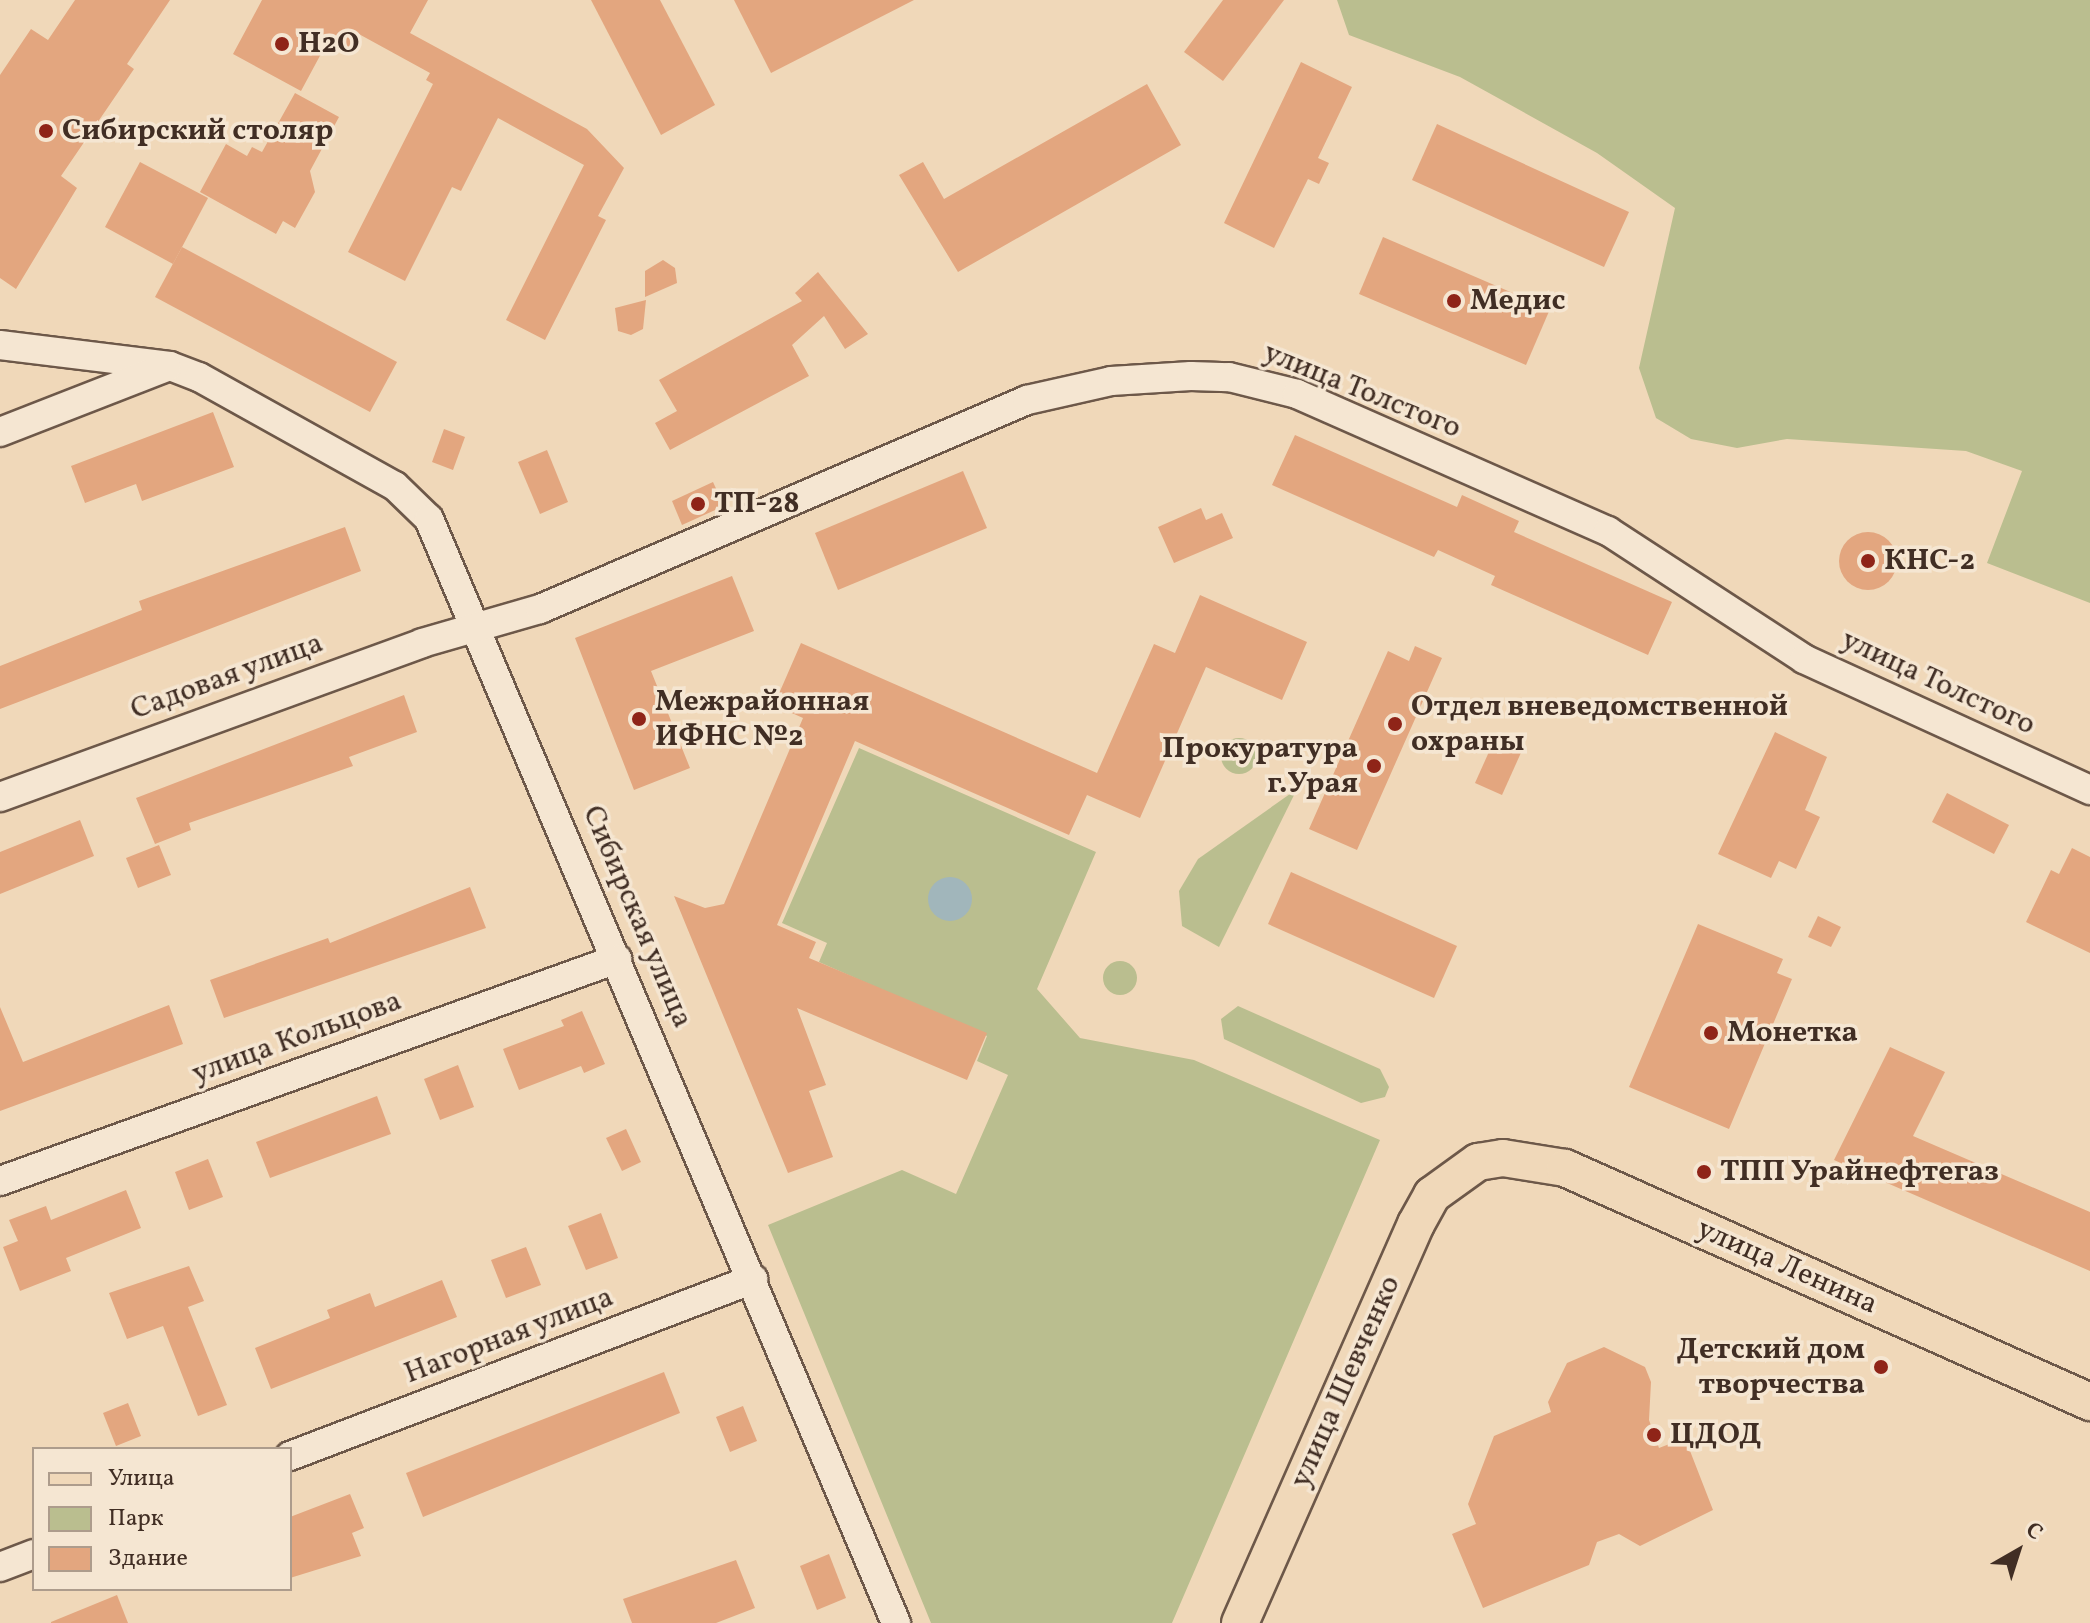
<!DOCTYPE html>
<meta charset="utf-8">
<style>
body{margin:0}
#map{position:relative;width:2090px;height:1623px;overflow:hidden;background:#f0d8b9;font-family:Vollkorn,serif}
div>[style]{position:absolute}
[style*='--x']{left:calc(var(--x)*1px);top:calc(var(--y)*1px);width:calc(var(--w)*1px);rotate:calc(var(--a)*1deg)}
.green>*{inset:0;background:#babe8f}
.round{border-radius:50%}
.water>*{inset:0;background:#a1b6bb}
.building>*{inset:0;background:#e3a67f}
.roads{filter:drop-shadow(2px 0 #6d5849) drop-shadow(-2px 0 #6d5849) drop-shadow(0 2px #6d5849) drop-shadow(0 -2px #6d5849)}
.minor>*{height:28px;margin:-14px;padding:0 14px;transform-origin:14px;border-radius:14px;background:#f5e6d2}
.major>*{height:36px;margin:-18px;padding:0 18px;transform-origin:18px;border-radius:18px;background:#f0d8b9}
.dots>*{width:22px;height:22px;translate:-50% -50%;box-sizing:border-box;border:4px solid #f5e6d2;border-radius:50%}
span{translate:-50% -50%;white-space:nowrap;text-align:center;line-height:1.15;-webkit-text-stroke:7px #f5e6d2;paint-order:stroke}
.poi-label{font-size:30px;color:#412e24;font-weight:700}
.left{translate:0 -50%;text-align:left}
.right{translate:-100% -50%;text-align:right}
.street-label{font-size:30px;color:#412e24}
.legend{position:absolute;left:32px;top:1447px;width:260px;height:144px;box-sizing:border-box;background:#f5e6d2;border:2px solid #ad9c8c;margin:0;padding:10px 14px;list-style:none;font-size:24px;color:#412e24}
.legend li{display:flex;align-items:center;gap:16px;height:40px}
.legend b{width:40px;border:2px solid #ad9c8c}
.north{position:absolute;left:1978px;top:1511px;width:80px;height:80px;-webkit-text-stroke:6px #f5e6d2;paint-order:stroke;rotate:39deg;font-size:22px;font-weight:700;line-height:32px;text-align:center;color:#412e24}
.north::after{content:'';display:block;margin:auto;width:28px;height:36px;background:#412e24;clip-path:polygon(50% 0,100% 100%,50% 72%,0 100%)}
</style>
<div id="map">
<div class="green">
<div style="clip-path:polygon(1337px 0,2090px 0,2090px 603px,1987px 563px,2022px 471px,1966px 451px,1787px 439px,1737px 448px,1691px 439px,1656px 418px,1639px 368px,1675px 208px,1597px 153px,1460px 77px,1349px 35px)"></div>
<div class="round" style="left:1221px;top:738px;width:36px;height:36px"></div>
<div style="clip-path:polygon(859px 748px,1096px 852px,1037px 989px,1080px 1038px,1194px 1060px,1380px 1140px,1172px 1623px,931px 1623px,768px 1225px,902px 1170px,956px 1194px,1008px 1075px,977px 1061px,987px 1036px,819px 962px,827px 943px,782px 923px)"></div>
<div style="clip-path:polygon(1297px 789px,1219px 947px,1182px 926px,1179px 891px,1198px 859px)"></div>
<div class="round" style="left:1103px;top:961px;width:34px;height:34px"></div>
<div style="clip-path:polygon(1238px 1006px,1380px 1069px,1389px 1087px,1385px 1097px,1361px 1103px,1224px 1039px,1221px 1019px)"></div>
</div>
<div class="water">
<div class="round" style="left:928px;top:877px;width:44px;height:44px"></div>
</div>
<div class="building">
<div style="clip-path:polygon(75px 0,170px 0,127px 64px,134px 69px,61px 176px,77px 188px,16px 289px,0 278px,0 75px,31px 29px,48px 40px)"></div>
<div style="clip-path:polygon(262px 0,428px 0,410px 33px,587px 129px,624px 168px,598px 216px,606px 220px,545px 340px,506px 320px,584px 165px,498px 118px,461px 191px,452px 187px,405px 281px,348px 252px,433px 84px,426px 80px,430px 73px,357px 33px,348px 49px,329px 39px,301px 91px,233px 54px)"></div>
<div style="clip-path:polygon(591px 0,660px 0,715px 105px,661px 135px)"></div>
<div style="clip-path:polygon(734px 0,914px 0,771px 73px)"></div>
<div style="clip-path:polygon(1223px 0,1284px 0,1223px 81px,1184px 52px)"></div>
<div style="clip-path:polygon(1301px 62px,1352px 87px,1318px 158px,1329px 163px,1319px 184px,1308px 179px,1274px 248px,1224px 223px)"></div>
<div style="clip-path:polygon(1147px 84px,1181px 145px,958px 272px,899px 175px,923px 162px,944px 199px)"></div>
<div style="clip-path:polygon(295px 93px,339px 117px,310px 171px,315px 192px,295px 228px,283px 221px,276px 234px,200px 192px,226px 144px,247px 156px,252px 147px,262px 152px)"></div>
<div style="clip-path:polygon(1437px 124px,1629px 212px,1604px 267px,1412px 180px)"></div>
<div style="clip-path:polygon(140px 162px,208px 198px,173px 264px,105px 227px)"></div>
<div style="clip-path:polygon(1383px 237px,1550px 309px,1526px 365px,1359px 294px)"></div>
<div style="clip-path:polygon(182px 247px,397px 362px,370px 412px,155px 297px)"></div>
<div style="clip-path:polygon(663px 260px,675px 268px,677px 283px,645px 297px,645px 271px)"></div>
<div style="clip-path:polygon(818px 272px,868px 334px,845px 349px,824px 316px,792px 345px,809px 376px,670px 450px,655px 423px,677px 411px,659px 380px,802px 301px,795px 293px)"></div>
<div style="clip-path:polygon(646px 300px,643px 329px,631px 335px,618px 331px,615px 308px)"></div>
<div style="clip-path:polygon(213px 412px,234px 467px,142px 501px,136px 484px,85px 503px,71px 466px)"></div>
<div style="clip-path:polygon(444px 429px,465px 437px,453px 470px,432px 462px)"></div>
<div style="clip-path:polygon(1295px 435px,1457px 507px,1462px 495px,1519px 521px,1514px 532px,1672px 602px,1648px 655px,1491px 585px,1495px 576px,1438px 550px,1434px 557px,1272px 485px)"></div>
<div style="clip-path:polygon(547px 450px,568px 502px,540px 514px,518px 462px)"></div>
<div style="clip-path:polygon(963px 471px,987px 528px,838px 590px,815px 533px)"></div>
<div style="clip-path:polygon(713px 482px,724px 506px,682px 525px,672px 501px)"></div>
<div style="clip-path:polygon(1201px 508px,1206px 520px,1222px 513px,1233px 538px,1174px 563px,1158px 527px)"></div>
<div style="clip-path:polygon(345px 527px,361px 571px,0 709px,0 666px,142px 610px,139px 601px)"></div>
<div class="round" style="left:1839px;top:532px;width:58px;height:58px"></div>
<div style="clip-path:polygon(732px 576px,754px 631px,651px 671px,690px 768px,634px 790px,575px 638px)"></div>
<div style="clip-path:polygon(1200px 595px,1307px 642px,1282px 700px,1206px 667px,1140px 818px,1087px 795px,1069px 835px,855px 741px,777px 925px,816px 942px,809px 958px,987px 1033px,967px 1080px,797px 1008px,826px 1085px,809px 1091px,833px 1157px,788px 1173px,674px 896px,705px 908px,724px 904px,803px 718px,774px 705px,801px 643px,1097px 773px,1154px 644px,1175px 653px)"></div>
<div style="clip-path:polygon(1415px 646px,1442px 658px,1357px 850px,1309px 829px,1388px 651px,1409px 661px)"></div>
<div style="clip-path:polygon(404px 695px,417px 732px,349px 757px,353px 766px,189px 823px,191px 830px,155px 844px,136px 798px)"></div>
<div style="clip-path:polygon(1775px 732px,1827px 757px,1805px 810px,1820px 817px,1796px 869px,1779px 861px,1771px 878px,1718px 854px)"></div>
<div style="clip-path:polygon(1497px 734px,1524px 746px,1502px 795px,1475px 783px)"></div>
<div style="clip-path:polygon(1947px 793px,2009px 825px,1994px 854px,1932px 822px)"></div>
<div style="clip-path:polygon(80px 820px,94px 856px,0 894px,0 852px)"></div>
<div style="clip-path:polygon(159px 845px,171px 875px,138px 888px,126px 858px)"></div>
<div style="clip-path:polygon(2072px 848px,2090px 857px,2090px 953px,2026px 922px,2051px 870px,2059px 874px)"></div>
<div style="clip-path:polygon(1291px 872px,1457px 946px,1434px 998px,1268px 924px)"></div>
<div style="clip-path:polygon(470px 887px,486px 928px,224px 1018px,210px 980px,328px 938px,330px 943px)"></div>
<div style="clip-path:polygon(1818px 916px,1841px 927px,1831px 947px,1808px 937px)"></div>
<div style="clip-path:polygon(1698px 924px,1783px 959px,1777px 973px,1792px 979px,1729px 1129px,1629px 1087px)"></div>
<div style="clip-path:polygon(169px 1005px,183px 1044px,0 1111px,0 1007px,23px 1062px)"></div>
<div style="clip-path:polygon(582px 1011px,605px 1064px,584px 1073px,581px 1066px,519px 1090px,503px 1049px,564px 1026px,561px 1020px)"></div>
<div style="clip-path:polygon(1890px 1047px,1945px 1072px,1913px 1136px,2090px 1212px,2090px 1271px,1834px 1160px)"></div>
<div style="clip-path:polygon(458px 1065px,474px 1107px,440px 1120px,424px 1079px)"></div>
<div style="clip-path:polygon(377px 1096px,391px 1134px,270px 1178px,256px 1142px)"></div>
<div style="clip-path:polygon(626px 1129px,641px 1162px,622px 1171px,606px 1138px)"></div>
<div style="clip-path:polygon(208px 1159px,223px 1197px,189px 1210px,175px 1172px)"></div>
<div style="clip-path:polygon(126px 1190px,141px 1228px,66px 1258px,71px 1271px,20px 1291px,3px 1247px,18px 1241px,9px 1220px,46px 1206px,51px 1220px)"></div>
<div style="clip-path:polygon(601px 1213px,618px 1258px,586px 1270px,568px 1226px)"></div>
<div style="clip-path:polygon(526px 1247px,541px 1285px,506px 1298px,491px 1260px)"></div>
<div style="clip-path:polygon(189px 1266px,204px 1301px,188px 1307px,227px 1405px,198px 1416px,163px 1326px,127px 1339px,109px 1293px)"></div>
<div style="clip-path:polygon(442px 1280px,457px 1317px,271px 1389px,255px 1348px,330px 1318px,327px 1310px,370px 1293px,375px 1307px)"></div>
<div style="clip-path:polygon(1604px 1347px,1645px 1367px,1651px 1382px,1649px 1420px,1659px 1448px,1685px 1438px,1713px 1510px,1640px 1546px,1619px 1534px,1597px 1542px,1589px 1565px,1483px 1608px,1452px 1534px,1476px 1524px,1468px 1504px,1494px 1436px,1551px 1412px,1548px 1402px,1567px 1363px)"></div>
<div style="clip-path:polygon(664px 1372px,680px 1413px,423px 1517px,406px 1473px)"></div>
<div style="clip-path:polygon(128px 1403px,141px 1436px,116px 1446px,103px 1413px)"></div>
<div style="clip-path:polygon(743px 1406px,757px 1441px,730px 1452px,716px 1417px)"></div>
<div style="clip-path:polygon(350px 1494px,364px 1528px,352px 1533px,361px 1556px,290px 1578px,290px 1517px)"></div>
<div style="clip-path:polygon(829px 1554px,846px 1598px,817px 1610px,800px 1566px)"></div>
<div style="clip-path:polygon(736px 1560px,755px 1608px,716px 1623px,632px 1623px,623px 1599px)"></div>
<div style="clip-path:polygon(117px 1595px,128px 1623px,51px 1623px,51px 1622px)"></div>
</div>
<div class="roads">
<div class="minor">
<div style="--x:0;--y:345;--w:171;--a:7"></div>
<div style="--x:170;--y:366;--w:31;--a:21"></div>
<div style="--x:199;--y:377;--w:224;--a:29.1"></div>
<div style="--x:395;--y:486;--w:47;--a:44.1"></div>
<div style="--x:429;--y:519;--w:1199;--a:67.07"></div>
<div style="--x:0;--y:432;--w:179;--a:-21.3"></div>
<div style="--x:0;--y:797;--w:449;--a:-20"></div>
<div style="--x:422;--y:643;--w:123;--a:-16.1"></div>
<div style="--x:540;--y:609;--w:530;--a:-23.23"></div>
<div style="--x:1027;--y:400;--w:86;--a:-12.7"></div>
<div style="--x:1111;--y:381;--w:80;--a:-3.6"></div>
<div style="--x:1191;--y:376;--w:38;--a:2"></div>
<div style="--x:1229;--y:377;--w:70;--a:14"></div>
<div style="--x:1297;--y:394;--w:340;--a:23.8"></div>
<div style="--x:1608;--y:531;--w:234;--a:33.1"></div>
<div style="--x:1804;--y:659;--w:315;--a:24.6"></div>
<div style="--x:0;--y:1181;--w:656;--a:-19.79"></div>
<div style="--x:290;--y:1456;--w:496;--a:-20.9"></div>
<div style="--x:0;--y:1567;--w:36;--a:-21"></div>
</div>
<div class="major">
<div style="--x:1240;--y:1623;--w:436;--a:-66.2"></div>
<div style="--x:1416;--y:1224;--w:33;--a:-61"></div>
<div style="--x:1432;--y:1195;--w:57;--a:-35.7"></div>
<div style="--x:1478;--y:1162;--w:25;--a:-9"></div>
<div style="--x:1503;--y:1158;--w:63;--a:9.2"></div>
<div style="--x:1565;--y:1168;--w:575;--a:24.02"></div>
</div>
</div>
<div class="dots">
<div style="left:282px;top:44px;background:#8f2418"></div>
<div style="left:46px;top:131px;background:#8f2418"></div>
<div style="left:1454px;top:301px;background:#8f2418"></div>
<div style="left:698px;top:504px;background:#8f2418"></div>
<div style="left:1868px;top:561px;background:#8f2418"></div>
<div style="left:639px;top:719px;background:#8f2418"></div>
<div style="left:1395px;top:724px;background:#8f2418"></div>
<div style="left:1374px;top:766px;background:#8f2418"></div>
<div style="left:1711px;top:1033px;background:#8f2418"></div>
<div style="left:1704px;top:1172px;background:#8f2418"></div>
<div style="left:1881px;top:1367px;background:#8f2418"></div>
<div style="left:1654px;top:1435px;background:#8f2418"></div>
</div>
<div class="poi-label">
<span class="left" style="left:298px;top:44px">Н2О</span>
<span class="left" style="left:62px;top:131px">Сибирский столяр</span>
<span class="left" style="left:1470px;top:301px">Медис</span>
<span class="left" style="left:714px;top:504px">ТП-28</span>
<span class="left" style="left:1884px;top:561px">КНС-2</span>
<span class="left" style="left:655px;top:719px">Межрайонная<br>ИФНС №2</span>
<span class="left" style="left:1411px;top:724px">Отдел вневедомственной<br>охраны</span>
<span class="right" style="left:1358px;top:766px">Прокуратура<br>г.Урая</span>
<span class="left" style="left:1727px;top:1033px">Монетка</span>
<span class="left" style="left:1720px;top:1172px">ТПП Урайнефтегаз</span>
<span class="right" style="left:1865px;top:1367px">Детский дом<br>творчества</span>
<span class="left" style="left:1670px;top:1435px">ЦДОД</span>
</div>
<div class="street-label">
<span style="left:1362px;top:391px;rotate:22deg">улица Толстого</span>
<span style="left:227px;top:677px;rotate:-20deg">Садовая улица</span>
<span style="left:1938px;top:683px;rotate:25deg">улица Толстого</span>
<span style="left:637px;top:917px;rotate:67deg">Сибирская улица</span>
<span style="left:297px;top:1038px;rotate:-20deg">улица Кольцова</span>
<span style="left:1787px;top:1267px;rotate:24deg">улица Ленина</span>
<span style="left:509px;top:1336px;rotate:-21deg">Нагорная улица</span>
<span style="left:1346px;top:1382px;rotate:-66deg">улица Шевченко</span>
</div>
<ul class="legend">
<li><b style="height:10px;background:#f0d8b9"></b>Улица</li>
<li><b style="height:22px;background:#babe8f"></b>Парк</li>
<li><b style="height:22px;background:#e3a67f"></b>Здание</li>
</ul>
<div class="north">С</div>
</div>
